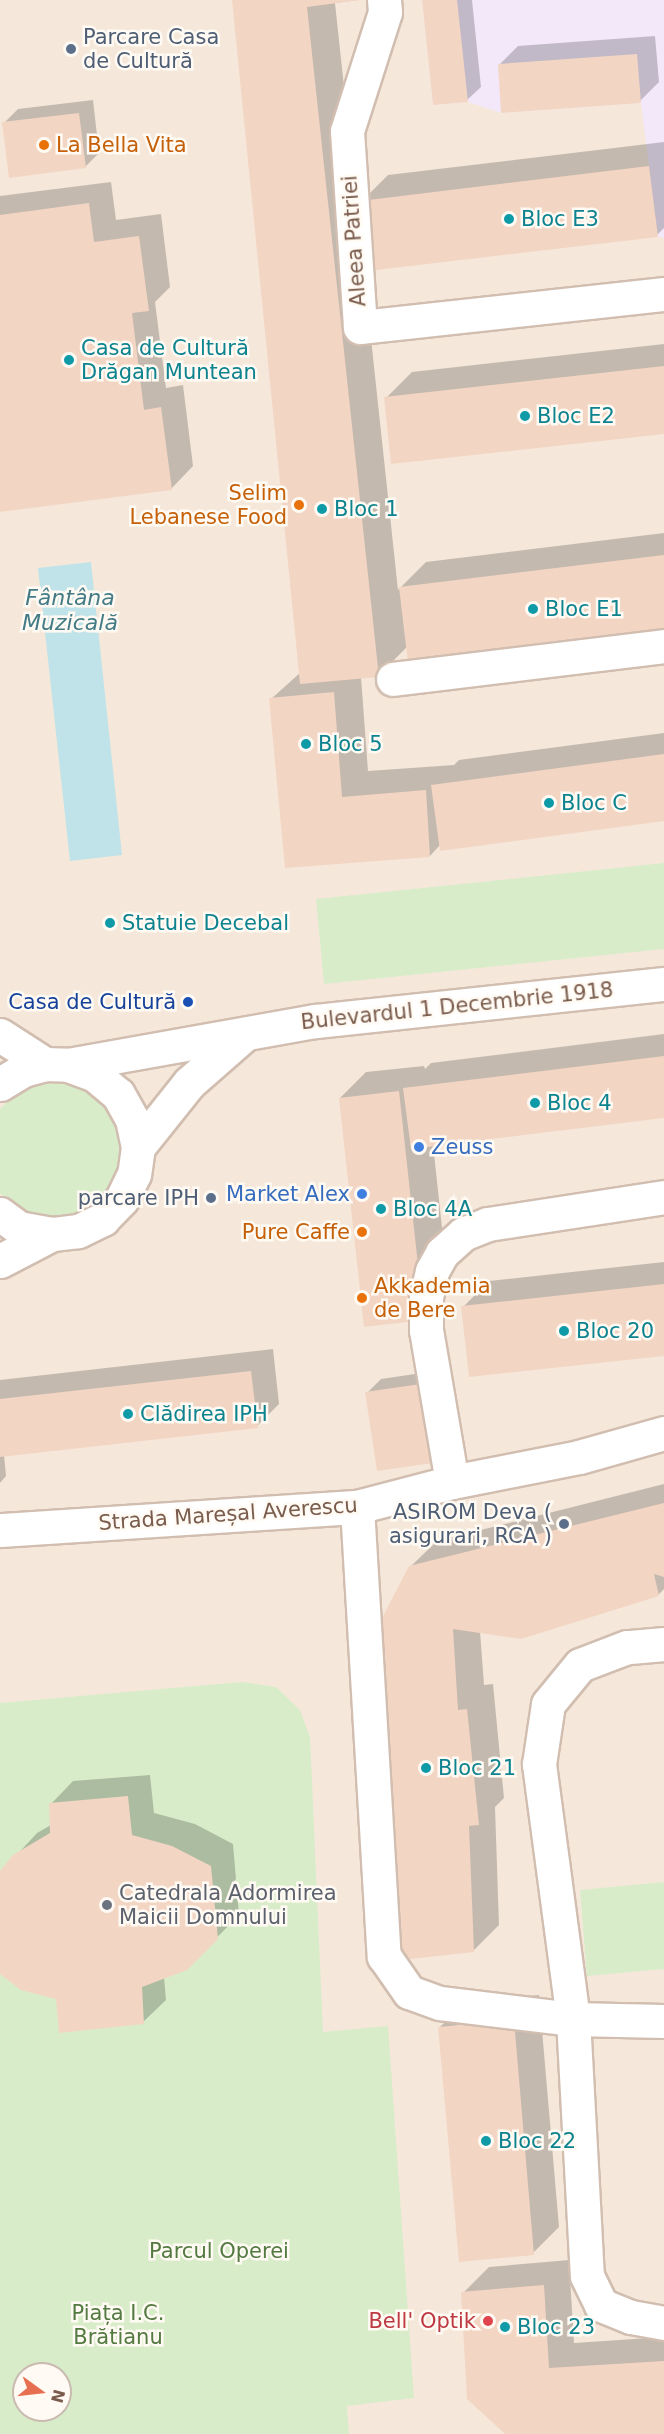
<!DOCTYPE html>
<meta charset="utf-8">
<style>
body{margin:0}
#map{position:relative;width:664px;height:2434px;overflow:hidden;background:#fdf6ec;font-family:"DejaVu Sans",sans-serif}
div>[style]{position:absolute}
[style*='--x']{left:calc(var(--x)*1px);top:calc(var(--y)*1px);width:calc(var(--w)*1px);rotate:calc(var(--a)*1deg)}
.residential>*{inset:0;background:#f5e8da}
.education>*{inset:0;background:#f3e8fa}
.green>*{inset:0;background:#d8ecc9}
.water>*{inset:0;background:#bfe3e8}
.shadow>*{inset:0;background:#0003}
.building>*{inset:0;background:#f3d5c3}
.roads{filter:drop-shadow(2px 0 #d1beb0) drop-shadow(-2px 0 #d1beb0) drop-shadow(0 2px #d1beb0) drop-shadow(0 -2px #d1beb0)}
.minor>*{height:33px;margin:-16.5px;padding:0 16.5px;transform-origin:16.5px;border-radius:16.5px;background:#fff}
.dots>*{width:16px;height:16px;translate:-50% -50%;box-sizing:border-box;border:3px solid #fffaf3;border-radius:50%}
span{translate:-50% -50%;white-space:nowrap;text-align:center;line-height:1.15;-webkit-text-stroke:5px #fffaf3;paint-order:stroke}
.service-label{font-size:21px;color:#4e5e75}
.left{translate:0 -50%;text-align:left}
.right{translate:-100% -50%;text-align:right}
.food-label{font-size:21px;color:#c56008}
.culture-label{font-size:21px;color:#0d838f}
.street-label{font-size:21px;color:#7a5c4d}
.transit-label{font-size:21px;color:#164399}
.shop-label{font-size:21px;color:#366cbe}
.worship-label{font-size:21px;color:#5b616d}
.park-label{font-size:21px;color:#537a41}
.health-label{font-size:21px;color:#be3a42}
.water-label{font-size:22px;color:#437c86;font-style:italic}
.north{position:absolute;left:12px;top:2362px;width:60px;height:60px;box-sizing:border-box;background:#fffaf3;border:2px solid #cabbb1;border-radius:50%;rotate:105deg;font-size:16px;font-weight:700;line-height:24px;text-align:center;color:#7a5c4d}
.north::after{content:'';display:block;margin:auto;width:21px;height:27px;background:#e76f51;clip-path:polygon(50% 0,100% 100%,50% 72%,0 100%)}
</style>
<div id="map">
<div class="residential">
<div style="clip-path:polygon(evenodd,0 0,664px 0,664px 2434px,0 2434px,0 0,24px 2374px,60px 2374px,60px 2410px,24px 2410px,24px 2374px)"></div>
</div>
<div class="education">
<div style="clip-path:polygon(422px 0,664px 0,664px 238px,658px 237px,641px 103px,501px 113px,468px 102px,433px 105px)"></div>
</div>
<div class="green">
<div style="clip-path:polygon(664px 863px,664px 949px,324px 984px,316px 899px)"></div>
<div style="clip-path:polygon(57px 1083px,78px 1088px,97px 1099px,111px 1116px,120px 1136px,120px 1158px,115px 1180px,102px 1198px,83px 1212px,61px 1218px,39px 1217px,17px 1209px,0 1193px,0 1109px,15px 1094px,36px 1085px)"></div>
<div style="clip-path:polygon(evenodd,242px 1682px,276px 1687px,300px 1710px,310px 1737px,323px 2032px,388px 2026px,414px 2398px,347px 2406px,349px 2434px,0 2434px,0 1703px,242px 1682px,24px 2374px,60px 2374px,60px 2410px,24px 2410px,24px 2374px)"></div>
<div style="clip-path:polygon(664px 1882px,664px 1969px,587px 1976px,580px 1890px)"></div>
</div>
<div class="water">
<div style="clip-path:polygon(91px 562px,122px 855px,70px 861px,38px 568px)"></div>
</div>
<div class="shadow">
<div style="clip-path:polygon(234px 0,358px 0,335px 3px,398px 590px,426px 562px,664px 533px,664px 630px,407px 647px,379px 675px,361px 677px,368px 771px,454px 765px,459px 760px,664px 733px,664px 819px,440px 845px,430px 856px,286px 866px,271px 699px,301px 672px)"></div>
<div style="clip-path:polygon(423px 0,472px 0,481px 87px,467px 100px)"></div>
<div style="clip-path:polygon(655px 36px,659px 82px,640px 101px,499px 65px,518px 46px)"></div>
<div style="clip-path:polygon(93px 100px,99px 153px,85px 167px,4px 123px,18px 109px)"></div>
<div style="clip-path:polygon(664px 142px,664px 228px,657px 235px,362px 201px,388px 175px)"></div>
<div style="clip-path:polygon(111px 182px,116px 220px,161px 214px,170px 287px,155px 302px,166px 388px,183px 385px,193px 466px,171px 489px,0 511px,0 196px)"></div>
<div style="clip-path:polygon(664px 344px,664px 433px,386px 398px,412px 372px)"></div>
<div style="clip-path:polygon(664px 1034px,664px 1116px,433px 1144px,449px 1293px,423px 1319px,340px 1098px,366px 1072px,424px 1066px,425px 1069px,431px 1063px)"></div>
<div style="clip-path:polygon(664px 1262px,664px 1354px,463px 1307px,489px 1281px)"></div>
<div style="clip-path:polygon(273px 1349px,279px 1404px,257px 1426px,4px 1455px,6px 1476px,0 1483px,0 1380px)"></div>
<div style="clip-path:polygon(442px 1370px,453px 1447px,367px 1393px,381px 1379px)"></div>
<div style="clip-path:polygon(664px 1484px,664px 1589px,659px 1594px,521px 1637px,480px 1631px,484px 1685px,493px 1684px,504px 1798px,495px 1807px,499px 1925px,473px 1951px,410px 1567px,437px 1541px)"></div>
<div style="clip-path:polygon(150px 1775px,154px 1813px,195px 1824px,233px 1844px,239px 1915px,186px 1969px,164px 1977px,166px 2000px,143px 2022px,58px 1998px,0 1973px,0 1873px,37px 1833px,51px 1825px,51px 1804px,73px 1781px)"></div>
<div style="clip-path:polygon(539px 1995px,559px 2227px,533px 2253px,440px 2027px,466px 2001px)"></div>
<div style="clip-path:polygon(569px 2260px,574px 2343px,664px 2337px,664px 2434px,507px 2434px,463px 2293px,489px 2267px)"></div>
</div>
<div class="building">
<div style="clip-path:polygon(232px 0,360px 0,307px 7px,379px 677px,300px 684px)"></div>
<div style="clip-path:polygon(422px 0,457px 0,468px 102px,433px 105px)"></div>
<div style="clip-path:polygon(637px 54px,641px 103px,501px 113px,498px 64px)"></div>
<div style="clip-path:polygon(79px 113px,86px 168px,9px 178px,2px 122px)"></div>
<div style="clip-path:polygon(649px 166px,658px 237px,368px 271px,360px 201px)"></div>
<div style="clip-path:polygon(89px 203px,94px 242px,139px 236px,149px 311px,132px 313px,144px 410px,161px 407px,172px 490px,0 512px,0 215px)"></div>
<div style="clip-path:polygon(664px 366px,664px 434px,391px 464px,384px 397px)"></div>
<div style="clip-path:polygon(664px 555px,664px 632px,408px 663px,399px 587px)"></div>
<div style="clip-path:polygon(334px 692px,342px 797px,426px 790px,430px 857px,285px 868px,269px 698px)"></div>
<div style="clip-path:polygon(664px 754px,664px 821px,440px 851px,431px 785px)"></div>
<div style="clip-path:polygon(664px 1056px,664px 1118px,411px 1149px,403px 1088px)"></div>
<div style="clip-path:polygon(399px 1091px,424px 1320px,364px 1327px,339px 1098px)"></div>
<div style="clip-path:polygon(664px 1284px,664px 1356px,469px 1377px,461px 1306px)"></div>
<div style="clip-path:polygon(251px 1371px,258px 1428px,0 1457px,0 1399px)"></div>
<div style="clip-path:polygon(428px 1383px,440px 1462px,377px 1471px,365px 1392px)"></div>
<div style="clip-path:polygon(664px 1503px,664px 1577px,654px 1574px,659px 1596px,521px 1639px,453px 1629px,458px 1710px,467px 1709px,479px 1825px,469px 1826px,474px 1952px,392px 1961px,369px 1643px,409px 1566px)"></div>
<div style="clip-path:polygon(128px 1796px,132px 1835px,172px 1846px,211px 1866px,218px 1939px,187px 1970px,142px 1987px,144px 2024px,59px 2033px,56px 1999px,21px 1990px,0 1974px,0 1871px,13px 1855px,50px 1833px,49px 1803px)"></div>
<div style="clip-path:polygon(514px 2020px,534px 2255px,459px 2262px,438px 2027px)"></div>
<div style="clip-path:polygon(544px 2285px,549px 2368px,664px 2361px,664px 2434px,505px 2434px,467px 2399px,461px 2292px)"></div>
</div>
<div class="roads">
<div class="minor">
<div style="--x:384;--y:0;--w:12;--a:85"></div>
<div style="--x:385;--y:12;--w:125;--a:107.7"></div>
<div style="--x:347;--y:131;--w:196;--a:86.2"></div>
<div style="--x:360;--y:327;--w:306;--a:-6.2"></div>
<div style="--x:393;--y:679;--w:273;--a:-6.9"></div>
<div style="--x:0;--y:1035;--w:54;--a:32.8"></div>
<div style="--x:68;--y:1065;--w:252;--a:-10.1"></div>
<div style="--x:316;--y:1021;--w:350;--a:-6.1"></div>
<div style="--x:0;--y:1084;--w:27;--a:-31"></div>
<div style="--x:23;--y:1070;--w:23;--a:-15"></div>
<div style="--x:45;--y:1064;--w:23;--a:2"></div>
<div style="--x:68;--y:1065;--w:29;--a:20"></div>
<div style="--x:95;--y:1075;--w:30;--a:40"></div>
<div style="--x:118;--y:1094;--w:29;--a:61"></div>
<div style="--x:132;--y:1119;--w:29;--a:78"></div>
<div style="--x:138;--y:1147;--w:27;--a:98"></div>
<div style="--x:134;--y:1174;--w:28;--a:116"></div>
<div style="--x:122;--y:1199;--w:28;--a:134"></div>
<div style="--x:103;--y:1219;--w:28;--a:154"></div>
<div style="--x:78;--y:1231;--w:26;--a:173"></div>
<div style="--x:52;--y:1234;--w:34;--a:-170"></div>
<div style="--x:19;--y:1228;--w:24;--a:-144"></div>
<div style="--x:138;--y:1147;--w:82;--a:-51.4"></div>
<div style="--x:189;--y:1083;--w:74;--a:-41.2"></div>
<div style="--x:0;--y:1261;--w:59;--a:-27.4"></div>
<div style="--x:452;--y:1482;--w:154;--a:-99.7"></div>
<div style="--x:426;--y:1330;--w:33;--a:-90"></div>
<div style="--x:426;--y:1297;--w:27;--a:-77"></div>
<div style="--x:432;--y:1271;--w:21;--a:-61"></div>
<div style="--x:442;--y:1253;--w:28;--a:-42"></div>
<div style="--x:463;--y:1234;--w:27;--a:-22"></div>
<div style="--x:488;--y:1224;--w:178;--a:-8.7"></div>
<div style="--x:357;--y:1507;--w:450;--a:86.6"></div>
<div style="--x:384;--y:1956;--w:44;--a:55.2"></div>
<div style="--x:409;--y:1992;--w:33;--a:20"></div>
<div style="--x:440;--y:2003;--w:134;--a:6.9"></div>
<div style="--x:573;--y:2019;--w:91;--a:1.3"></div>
<div style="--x:0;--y:1530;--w:358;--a:-3.7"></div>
<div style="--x:357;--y:1507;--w:98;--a:-14.7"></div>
<div style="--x:452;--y:1482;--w:129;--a:-11.1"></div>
<div style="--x:579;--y:1457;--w:88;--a:-15.8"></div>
<div style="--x:664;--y:1644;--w:37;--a:175"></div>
<div style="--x:627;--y:1647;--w:50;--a:159"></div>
<div style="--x:580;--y:1665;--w:50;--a:129.4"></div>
<div style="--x:548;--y:1704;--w:61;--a:98.5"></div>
<div style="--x:539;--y:1764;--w:257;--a:82.4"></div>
<div style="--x:573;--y:2019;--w:257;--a:86.9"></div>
<div style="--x:587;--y:2276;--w:32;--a:64"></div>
<div style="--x:601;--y:2305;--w:32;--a:22"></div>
<div style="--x:631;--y:2317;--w:34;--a:10"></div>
</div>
</div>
<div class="dots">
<div style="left:71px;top:49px;background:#5c6f8a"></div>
<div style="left:44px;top:145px;background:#e8710a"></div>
<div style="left:509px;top:219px;background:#0f9aa8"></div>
<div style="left:69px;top:360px;background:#0f9aa8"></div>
<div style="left:525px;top:416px;background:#0f9aa8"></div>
<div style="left:299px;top:505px;background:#e8710a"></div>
<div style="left:322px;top:509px;background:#0f9aa8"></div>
<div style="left:533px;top:609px;background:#0f9aa8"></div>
<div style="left:306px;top:744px;background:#0f9aa8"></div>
<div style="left:549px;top:803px;background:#0f9aa8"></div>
<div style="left:110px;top:923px;background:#0f9aa8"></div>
<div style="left:188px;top:1002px;background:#1a4fb4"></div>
<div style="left:535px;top:1103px;background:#0f9aa8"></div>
<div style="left:419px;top:1147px;background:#3f7fe0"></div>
<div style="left:362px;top:1194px;background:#3f7fe0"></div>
<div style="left:211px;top:1198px;background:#5c6f8a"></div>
<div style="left:381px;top:1209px;background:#0f9aa8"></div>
<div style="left:362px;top:1232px;background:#e8710a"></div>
<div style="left:362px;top:1298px;background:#e8710a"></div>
<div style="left:564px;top:1331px;background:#0f9aa8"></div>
<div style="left:128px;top:1414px;background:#0f9aa8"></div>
<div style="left:564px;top:1524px;background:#5c6f8a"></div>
<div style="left:426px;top:1768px;background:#0f9aa8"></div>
<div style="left:107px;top:1905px;background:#6b7280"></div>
<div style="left:486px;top:2141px;background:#0f9aa8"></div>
<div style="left:488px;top:2321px;background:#e0444e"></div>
<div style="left:505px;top:2327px;background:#0f9aa8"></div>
</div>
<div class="service-label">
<span class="left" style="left:83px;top:49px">Parcare Casa<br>de Cultură</span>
<span class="right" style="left:199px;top:1198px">parcare IPH</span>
<span class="right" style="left:552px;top:1524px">ASIROM Deva (<br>asigurari, RCA )</span>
</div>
<div class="food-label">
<span class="left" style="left:56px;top:145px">La Bella Vita</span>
<span class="right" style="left:287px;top:505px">Selim<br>Lebanese Food</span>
<span class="right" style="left:350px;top:1232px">Pure Caffe</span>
<span class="left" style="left:374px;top:1298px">Akkademia<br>de Bere</span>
</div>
<div class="culture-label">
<span class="left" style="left:521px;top:219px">Bloc E3</span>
<span class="left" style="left:81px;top:360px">Casa de Cultură<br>Drăgan Muntean</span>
<span class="left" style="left:537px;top:416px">Bloc E2</span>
<span class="left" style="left:334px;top:509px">Bloc 1</span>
<span class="left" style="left:545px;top:609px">Bloc E1</span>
<span class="left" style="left:318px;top:744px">Bloc 5</span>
<span class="left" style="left:561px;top:803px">Bloc C</span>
<span class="left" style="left:122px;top:923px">Statuie Decebal</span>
<span class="left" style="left:547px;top:1103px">Bloc 4</span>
<span class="left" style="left:393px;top:1209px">Bloc 4A</span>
<span class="left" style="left:576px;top:1331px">Bloc 20</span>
<span class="left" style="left:140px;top:1414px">Clădirea IPH</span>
<span class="left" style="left:438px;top:1768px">Bloc 21</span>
<span class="left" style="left:498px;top:2141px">Bloc 22</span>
<span class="left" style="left:517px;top:2327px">Bloc 23</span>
</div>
<div class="street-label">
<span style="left:354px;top:241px;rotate:-94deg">Aleea Patriei</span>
<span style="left:457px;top:1006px;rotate:-6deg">Bulevardul 1 Decembrie 1918</span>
<span style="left:228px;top:1514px;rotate:-4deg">Strada Mareșal Averescu</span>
</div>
<div class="transit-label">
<span class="right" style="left:176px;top:1002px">Casa de Cultură</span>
</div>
<div class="shop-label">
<span class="left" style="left:431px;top:1147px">Zeuss</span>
<span class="right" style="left:350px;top:1194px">Market Alex</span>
</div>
<div class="worship-label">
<span class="left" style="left:119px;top:1905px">Catedrala Adormirea<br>Maicii Domnului</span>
</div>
<div class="park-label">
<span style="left:219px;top:2251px">Parcul Operei</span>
<span style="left:118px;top:2325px">Piața I.C.<br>Brătianu</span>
</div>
<div class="health-label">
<span class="right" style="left:476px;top:2321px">Bell' Optik</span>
</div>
<div class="water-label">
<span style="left:70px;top:610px">Fântâna<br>Muzicală</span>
</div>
<div class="north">N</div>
</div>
